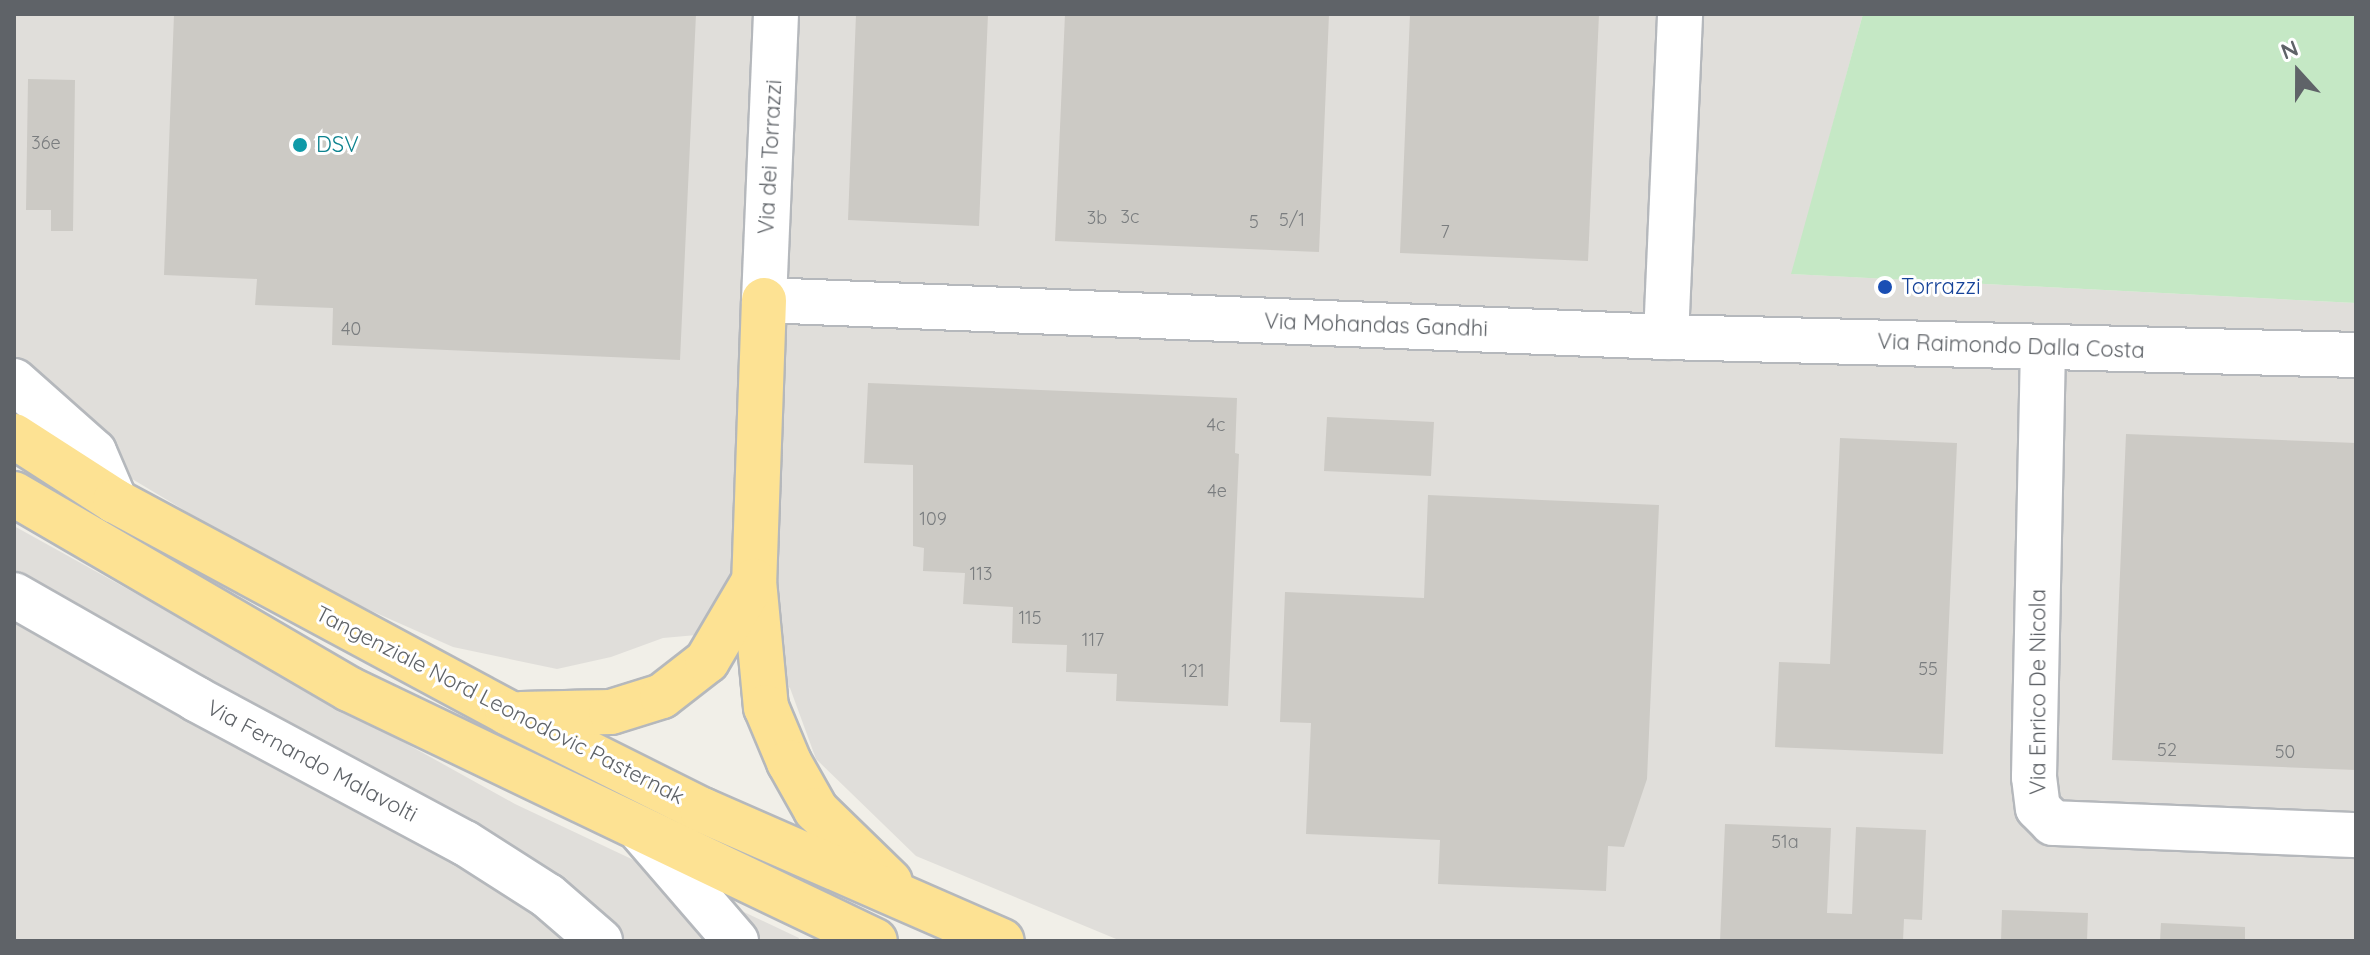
<!DOCTYPE html>
<style>
body{margin:0}
#map{position:relative;width:2370px;height:955px;overflow:hidden;background:#f1efe8;font-family:Quicksand,sans-serif}
div>[style]{position:absolute}
[style*='--x']{left:calc(var(--x)*1px);top:calc(var(--y)*1px);width:calc(var(--w)*1px);rotate:calc(var(--a)*1deg)}
.industrial>*{inset:0;background:#e0deda}
.green>*{inset:0;background:#c5e8c5}
.building>*{inset:0;background:#cccac5}
.roads{filter:drop-shadow(2px 0 #b5b8bc) drop-shadow(-2px 0 #b5b8bc) drop-shadow(0 2px #b5b8bc) drop-shadow(0 -2px #b5b8bc)}
.minor>*{height:44px;margin:-22px;padding:0 22px;transform-origin:22px;border-radius:22px;background:#fff}
.highway>*{height:44px;margin:-22px;padding:0 22px;transform-origin:22px;border-radius:22px;background:#fde293}
.dots>*{width:22px;height:22px;translate:-50% -50%;box-sizing:border-box;border:4px solid #fff;border-radius:50%}
span{translate:-50% -50%;white-space:nowrap;text-align:center;line-height:1.15;-webkit-text-stroke:6px #fff;paint-order:stroke}
.number-label{font-size:18px;color:#7a7d7f}
.number-label span{-webkit-text-stroke-width:0}
.culture-label{font-size:22px;color:#0d838f}
.left{translate:0 -50%;text-align:left}
.street-label{font-size:22px;color:#5f6368}
.transit-label{font-size:22px;color:#164399}
.frame{position:absolute;inset:0;border:16px solid #5f6368;pointer-events:none}
.north{position:absolute;left:2258px;top:32px;width:80px;height:80px;-webkit-text-stroke:6px #fff;paint-order:stroke;rotate:339deg;font-size:22px;font-weight:700;line-height:32px;text-align:center;color:#5f6368}
.north::after{content:'';display:block;margin:auto;width:28px;height:36px;background:#5f6368;clip-path:polygon(50% 0,100% 100%,50% 72%,0 100%)}
</style>
<div id="map">
<div class="industrial">
<div style="clip-path:polygon(14px 14px,1863px 14px,1792px 274px,2356px 303px,2356px 941px,1121px 941px,916px 856px,816px 759px,790px 688px,719px 633px,663px 638px,611px 657px,557px 669px,453px 647px,297px 578px,14px 408px)"></div>
<div style="clip-path:polygon(14px 526px,515px 804px,799px 938px,798px 941px,14px 941px)"></div>
</div>
<div class="green">
<div style="clip-path:polygon(1863px 14px,2356px 14px,2356px 303px,1791px 274px)"></div>
</div>
<div class="building">
<div style="clip-path:polygon(174px 14px,696px 14px,680px 360px,332px 345px,333px 308px,255px 305px,257px 279px,164px 275px)"></div>
<div style="clip-path:polygon(856px 14px,988px 14px,979px 226px,848px 220px)"></div>
<div style="clip-path:polygon(1065px 14px,1329px 14px,1319px 252px,1055px 241px)"></div>
<div style="clip-path:polygon(1410px 14px,1599px 14px,1588px 261px,1400px 253px)"></div>
<div style="clip-path:polygon(28px 79px,75px 80px,73px 231px,51px 231px,51px 210px,26px 210px)"></div>
<div style="clip-path:polygon(868px 383px,1237px 398px,1235px 453px,1239px 454px,1228px 706px,1116px 701px,1117px 674px,1066px 672px,1067px 645px,1012px 643px,1013px 607px,963px 604px,965px 573px,923px 571px,924px 548px,913px 546px,913px 465px,864px 463px)"></div>
<div style="clip-path:polygon(1327px 417px,1434px 422px,1431px 476px,1324px 471px)"></div>
<div style="clip-path:polygon(2126px 434px,2356px 443px,2356px 770px,2112px 760px)"></div>
<div style="clip-path:polygon(1840px 438px,1957px 443px,1943px 754px,1775px 747px,1779px 662px,1830px 664px)"></div>
<div style="clip-path:polygon(1428px 495px,1659px 505px,1647px 779px,1624px 847px,1608px 846px,1606px 891px,1438px 884px,1440px 840px,1306px 834px,1311px 723px,1280px 722px,1285px 592px,1424px 598px)"></div>
<div style="clip-path:polygon(1725px 824px,1831px 828px,1827px 913px,1852px 914px,1856px 827px,1926px 830px,1922px 920px,1904px 919px,1903px 941px,1720px 941px)"></div>
<div style="clip-path:polygon(2002px 910px,2088px 913px,2087px 941px,2001px 941px)"></div>
<div style="clip-path:polygon(2161px 923px,2245px 927px,2245px 941px,2160px 941px)"></div>
</div>
<div class="roads">
<div class="minor">
<div style="--x:776;--y:14;--w:286;--a:92.4"></div>
<div style="--x:764;--y:300;--w:903;--a:2.35"></div>
<div style="--x:1666;--y:337;--w:690;--a:1.49"></div>
<div style="--x:1666;--y:337;--w:323;--a:-87.5"></div>
<div style="--x:2043;--y:347;--w:430;--a:91.2"></div>
<div style="--x:2034;--y:777;--w:31;--a:83"></div>
<div style="--x:2038;--y:808;--w:21;--a:45"></div>
<div style="--x:2053;--y:823;--w:303;--a:2.3"></div>
<div style="--x:14;--y:381;--w:107;--a:41.6"></div>
<div style="--x:94;--y:452;--w:53;--a:66.8"></div>
<div style="--x:14;--y:595;--w:210;--a:29.7"></div>
<div style="--x:196;--y:699;--w:305;--a:28.2"></div>
<div style="--x:465;--y:843;--w:98;--a:32.6"></div>
<div style="--x:548;--y:896;--w:69;--a:40.9"></div>
<div style="--x:642;--y:832;--w:144;--a:49.2"></div>
</div>
<div class="highway">
<div style="--x:764;--y:300;--w:281;--a:92"></div>
<div style="--x:754;--y:581;--w:127;--a:84.6"></div>
<div style="--x:766;--y:707;--w:60;--a:67.3"></div>
<div style="--x:789;--y:762;--w:55;--a:60.6"></div>
<div style="--x:816;--y:810;--w:103;--a:44.2"></div>
<div style="--x:14;--y:436;--w:120;--a:32.8"></div>
<div style="--x:115;--y:501;--w:447;--a:28.3"></div>
<div style="--x:508;--y:713;--w:217;--a:26.6"></div>
<div style="--x:702;--y:810;--w:327;--a:23.6"></div>
<div style="--x:14;--y:494;--w:388;--a:30.2"></div>
<div style="--x:349;--y:689;--w:583;--a:25.6"></div>
<div style="--x:521;--y:714;--w:90;--a:-1.3"></div>
<div style="--x:611;--y:712;--w:53;--a:-17.4"></div>
<div style="--x:662;--y:696;--w:57;--a:-37.9"></div>
<div style="--x:707;--y:661;--w:93;--a:-59.6"></div>
</div>
</div>
<div class="dots">
<div style="left:300px;top:145px;background:#0f9aa8"></div>
<div style="left:1885px;top:287px;background:#1a4fb4"></div>
</div>
<div class="number-label">
<span style="left:46px;top:143px">36e</span>
<span style="left:1130px;top:217px">3c</span>
<span style="left:1097px;top:218px">3b</span>
<span style="left:1292px;top:220px">5/1</span>
<span style="left:1254px;top:222px">5</span>
<span style="left:1445px;top:232px">7</span>
<span style="left:351px;top:329px">40</span>
<span style="left:1216px;top:425px">4c</span>
<span style="left:1217px;top:491px">4e</span>
<span style="left:933px;top:519px">109</span>
<span style="left:981px;top:574px">113</span>
<span style="left:1030px;top:618px">115</span>
<span style="left:1093px;top:640px">117</span>
<span style="left:1928px;top:669px">55</span>
<span style="left:1193px;top:671px">121</span>
<span style="left:2167px;top:750px">52</span>
<span style="left:2285px;top:752px">50</span>
<span style="left:1785px;top:842px">51a</span>
</div>
<div class="culture-label">
<span class="left" style="left:316px;top:145px">DSV</span>
</div>
<div class="street-label">
<span style="left:770px;top:157px;rotate:-87deg">Via dei Torrazzi</span>
<span style="left:1376px;top:325px;rotate:2deg">Via Mohandas Gandhi</span>
<span style="left:2011px;top:346px;rotate:2deg">Via Raimondo Dalla Costa</span>
<span style="left:2038px;top:692px;rotate:-90deg">Via Enrico De Nicola</span>
<span style="left:500px;top:705px;rotate:27deg">Tangenziale Nord Leonodovic Pasternak</span>
<span style="left:312px;top:761px;rotate:28deg">Via Fernando Malavolti</span>
</div>
<div class="transit-label">
<span class="left" style="left:1901px;top:287px">Torrazzi</span>
</div>
<div class="frame"></div>
<div class="north">N</div>
</div>
